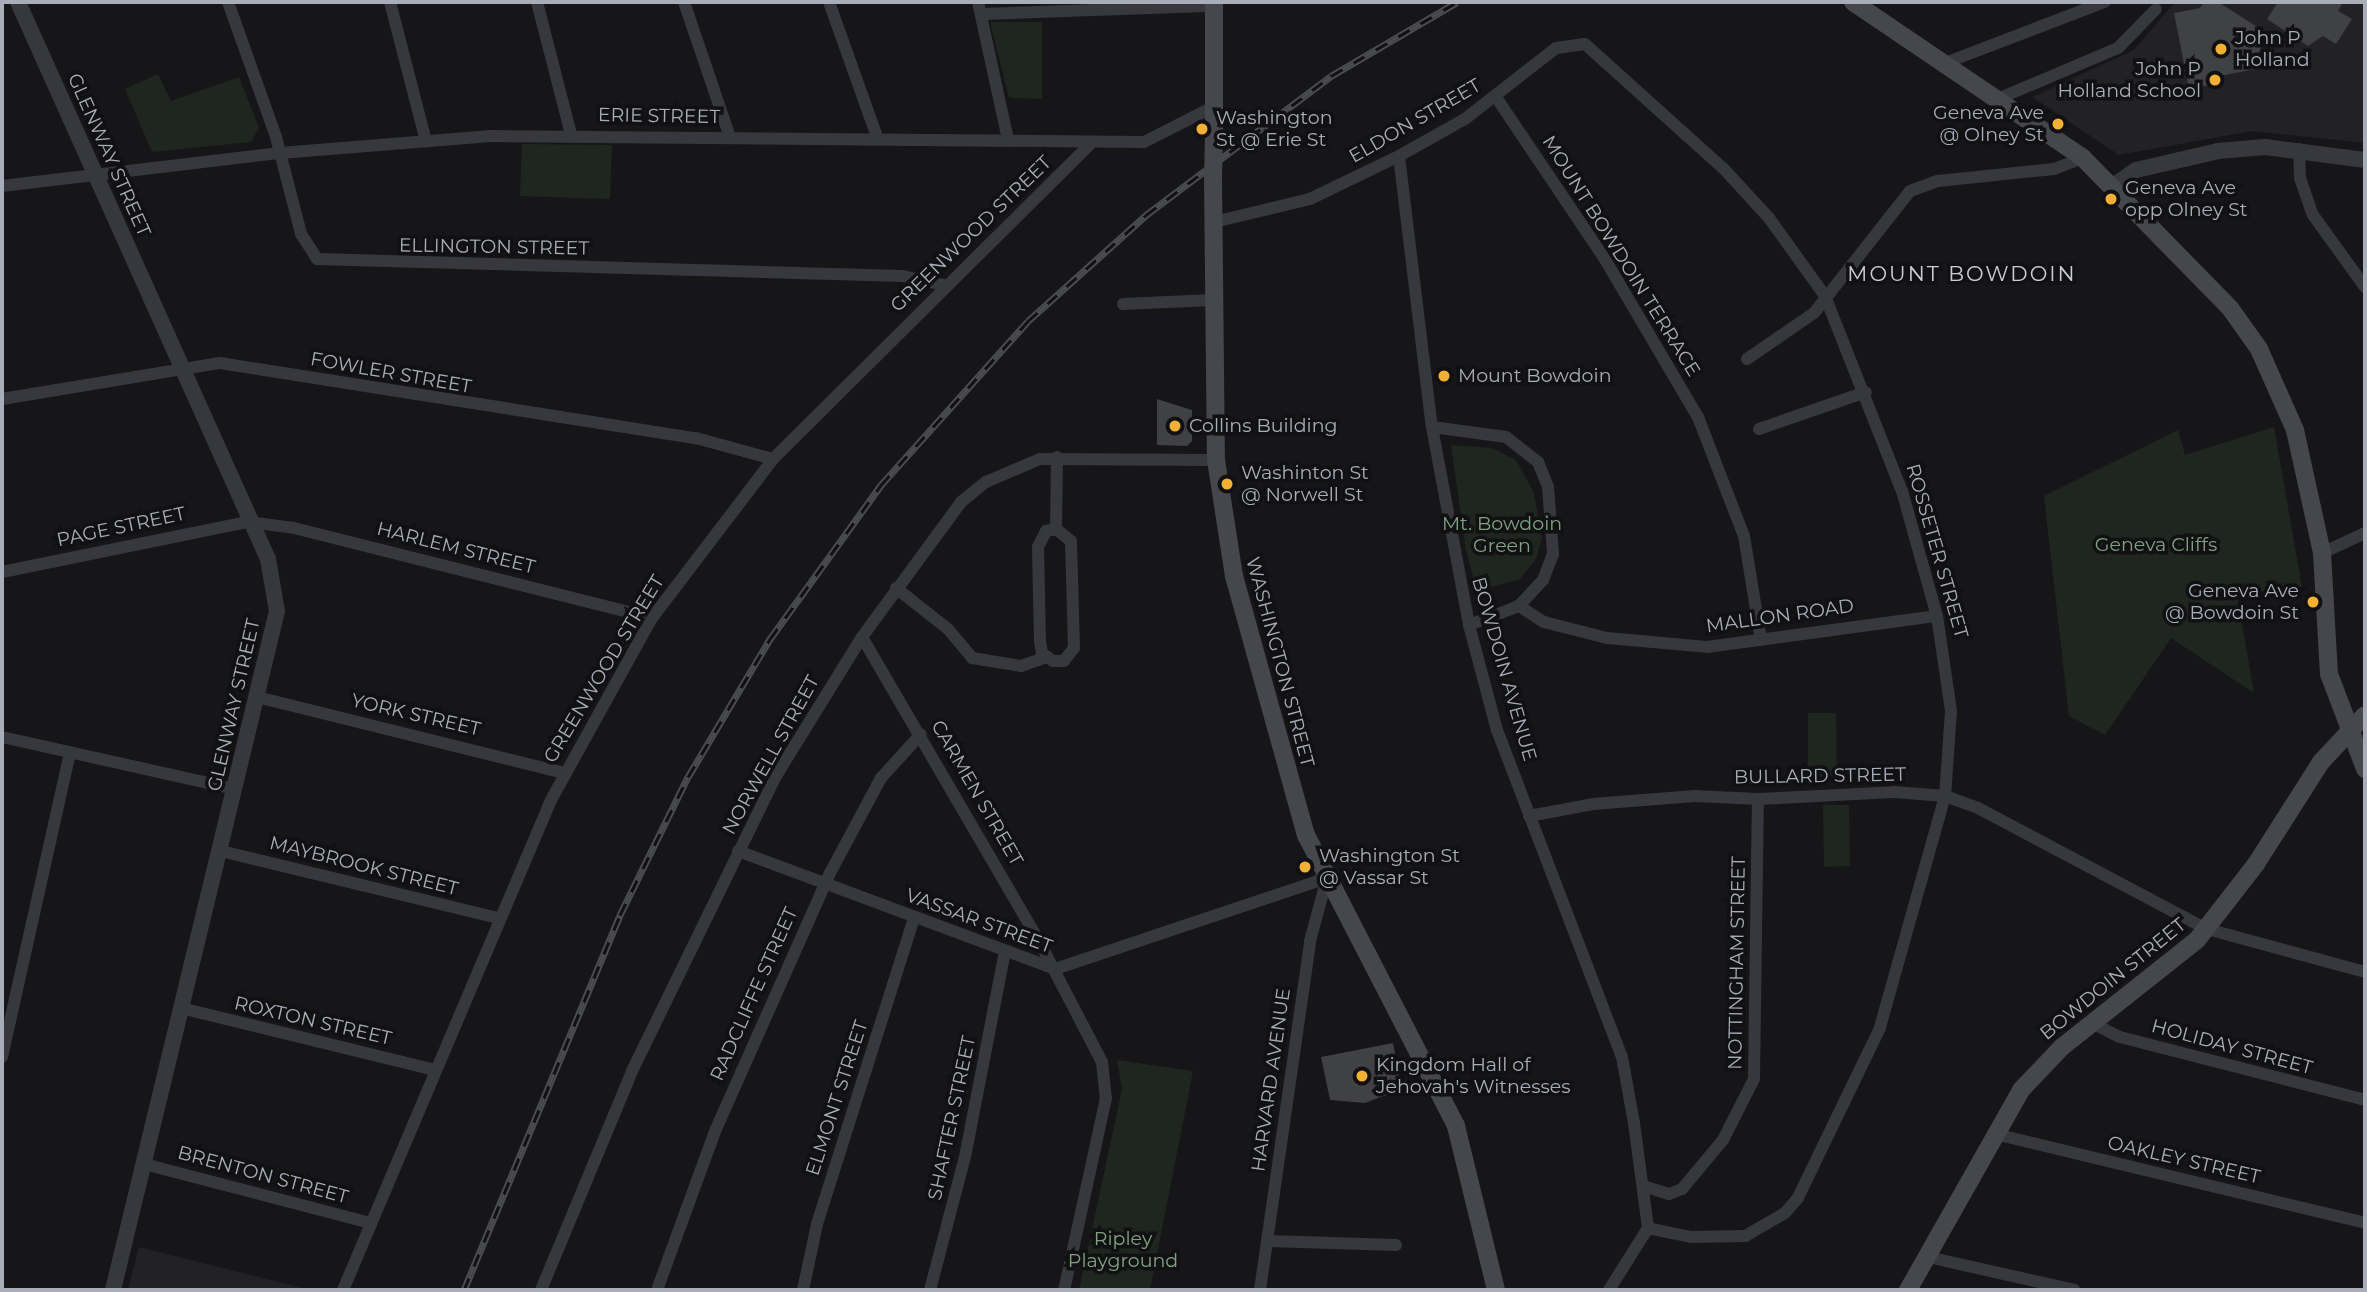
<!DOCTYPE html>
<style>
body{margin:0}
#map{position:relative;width:2367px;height:1292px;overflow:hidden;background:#161618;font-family:Montserrat,sans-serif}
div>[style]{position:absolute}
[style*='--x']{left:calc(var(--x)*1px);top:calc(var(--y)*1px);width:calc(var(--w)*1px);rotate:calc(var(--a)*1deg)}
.built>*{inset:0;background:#222225}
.green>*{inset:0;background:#1e261f}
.building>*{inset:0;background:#404145}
.minor>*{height:12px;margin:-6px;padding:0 6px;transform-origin:6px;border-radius:6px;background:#37383d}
.tertiary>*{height:16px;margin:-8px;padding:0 8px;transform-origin:8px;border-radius:8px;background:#37383d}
.secondary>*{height:18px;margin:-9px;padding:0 9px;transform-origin:9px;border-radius:9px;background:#45474d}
.rail>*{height:7px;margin-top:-3.5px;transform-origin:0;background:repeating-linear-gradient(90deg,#111113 0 13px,#4a4c52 0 26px);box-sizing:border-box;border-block:2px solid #4a4c52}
.secondary-bridge>*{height:18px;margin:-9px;padding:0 9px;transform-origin:9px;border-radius:9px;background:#45474d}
.dots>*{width:19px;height:19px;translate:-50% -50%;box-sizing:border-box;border:4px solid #111113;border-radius:50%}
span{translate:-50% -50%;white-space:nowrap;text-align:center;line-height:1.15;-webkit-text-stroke:7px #111113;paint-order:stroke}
.poi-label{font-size:19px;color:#a8adb8}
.left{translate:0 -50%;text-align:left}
.right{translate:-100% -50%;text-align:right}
.street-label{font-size:19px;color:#a8adb8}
.park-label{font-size:19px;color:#7fa381}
.neighbourhood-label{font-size:21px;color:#c9ccd4;letter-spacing:2px}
.frame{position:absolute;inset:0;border:4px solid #a8adb8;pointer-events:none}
</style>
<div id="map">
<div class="built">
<div style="clip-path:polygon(2175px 2px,2365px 2px,2365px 143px,2252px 131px,2119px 155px,2032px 97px,2134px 50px)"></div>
<div style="clip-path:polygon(139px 1247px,311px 1290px,128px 1290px)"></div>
</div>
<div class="green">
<div style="clip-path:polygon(990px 22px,1042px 22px,1042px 99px,1009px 98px)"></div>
<div style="clip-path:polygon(158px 74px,171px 101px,239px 77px,259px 128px,251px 142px,152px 152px,125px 89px)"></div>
<div style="clip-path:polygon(522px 144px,612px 145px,610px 199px,520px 196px)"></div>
<div style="clip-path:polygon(2274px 427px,2302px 587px,2237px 594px,2254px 693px,2171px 638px,2105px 735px,2069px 716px,2044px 496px,2178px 430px,2185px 455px)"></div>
<div style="clip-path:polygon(1451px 445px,1492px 448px,1516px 460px,1534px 493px,1542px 538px,1536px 559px,1519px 580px,1477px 590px,1466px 551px)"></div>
<div style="clip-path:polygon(1808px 713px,1836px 713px,1837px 776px,1808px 777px)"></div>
<div style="clip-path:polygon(1823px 805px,1849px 805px,1850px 866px,1824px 867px)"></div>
<div style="clip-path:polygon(1117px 1060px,1193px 1071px,1150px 1290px,1079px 1290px,1122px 1089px)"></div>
</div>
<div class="building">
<div style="clip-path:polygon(2204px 2px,2218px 2px,2270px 35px,2258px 53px,2261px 68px,2214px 77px,2215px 84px,2189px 89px,2174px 13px,2200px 8px)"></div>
<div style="clip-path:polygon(2278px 2px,2343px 2px,2338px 11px,2352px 19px,2336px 44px,2323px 36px,2308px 46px,2267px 19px)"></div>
<div style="clip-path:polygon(1157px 399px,1192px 410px,1192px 441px,1187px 446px,1157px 445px)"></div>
<div style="clip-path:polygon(1393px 1043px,1402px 1089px,1365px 1103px,1330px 1100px,1321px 1057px)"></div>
</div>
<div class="minor">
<div style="--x:228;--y:2;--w:143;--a:70.4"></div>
<div style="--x:276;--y:137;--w:100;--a:75.5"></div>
<div style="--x:301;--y:234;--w:30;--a:57"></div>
<div style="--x:317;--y:259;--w:586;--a:1.66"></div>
<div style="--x:903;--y:276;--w:42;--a:12.4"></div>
<div style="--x:390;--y:2;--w:144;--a:75.5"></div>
<div style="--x:537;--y:2;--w:136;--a:75.6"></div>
<div style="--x:684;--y:2;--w:143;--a:71.2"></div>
<div style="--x:829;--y:2;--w:143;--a:70.4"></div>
<div style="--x:978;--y:2;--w:141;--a:77.7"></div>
<div style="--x:981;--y:14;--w:233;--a:-2"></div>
<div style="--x:1945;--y:63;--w:171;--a:-20.9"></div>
<div style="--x:1496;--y:97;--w:192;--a:56.1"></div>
<div style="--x:1603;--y:256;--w:187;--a:59.5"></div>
<div style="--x:1698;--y:417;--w:128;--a:68.9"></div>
<div style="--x:1744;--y:536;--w:105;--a:80.7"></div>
<div style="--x:2000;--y:98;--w:128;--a:-23"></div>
<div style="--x:2118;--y:48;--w:54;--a:-45.7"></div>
<div style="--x:2299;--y:149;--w:29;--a:88"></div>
<div style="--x:2300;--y:178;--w:39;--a:71"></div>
<div style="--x:2313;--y:215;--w:89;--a:54.2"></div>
<div style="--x:1399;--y:156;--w:273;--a:83.1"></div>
<div style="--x:1432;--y:427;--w:201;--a:79.4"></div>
<div style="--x:1469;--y:625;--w:109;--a:75.1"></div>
<div style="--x:1497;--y:730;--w:350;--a:69.1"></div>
<div style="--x:1622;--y:1057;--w:67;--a:79.7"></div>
<div style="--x:1634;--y:1123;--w:106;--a:82.4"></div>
<div style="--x:1648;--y:1228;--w:73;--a:122.2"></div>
<div style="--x:2;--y:186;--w:280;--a:-6.8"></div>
<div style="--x:280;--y:153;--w:212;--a:-4.6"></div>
<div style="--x:491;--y:136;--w:653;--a:0.53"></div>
<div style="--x:1144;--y:142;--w:80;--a:-26.9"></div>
<div style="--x:1214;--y:222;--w:99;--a:-13.5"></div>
<div style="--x:1310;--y:199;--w:99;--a:-25.8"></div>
<div style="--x:1399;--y:156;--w:76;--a:-29.3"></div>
<div style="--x:1465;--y:119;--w:115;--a:-38"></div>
<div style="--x:1556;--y:48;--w:29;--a:-8"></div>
<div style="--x:1585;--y:44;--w:187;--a:42"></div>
<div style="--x:1724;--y:169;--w:67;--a:47.4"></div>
<div style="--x:1769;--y:218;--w:96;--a:54.3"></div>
<div style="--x:1825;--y:296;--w:210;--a:68.5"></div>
<div style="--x:1902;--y:491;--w:130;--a:74.4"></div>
<div style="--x:1937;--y:616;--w:96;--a:81.6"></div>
<div style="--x:1951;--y:711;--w:85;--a:94"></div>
<div style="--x:1945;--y:796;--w:241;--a:105.7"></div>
<div style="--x:1880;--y:1028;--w:189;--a:115.8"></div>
<div style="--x:1798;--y:1198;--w:20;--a:131"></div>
<div style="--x:1785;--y:1213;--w:46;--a:150.1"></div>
<div style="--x:1745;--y:1236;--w:54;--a:178.9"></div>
<div style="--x:1691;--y:1237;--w:44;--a:-168.2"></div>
<div style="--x:1123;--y:304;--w:90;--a:-2.5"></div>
<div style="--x:1747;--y:359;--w:81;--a:-34.5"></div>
<div style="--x:1814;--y:313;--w:155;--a:-51.8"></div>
<div style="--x:1910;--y:191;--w:30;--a:-20"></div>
<div style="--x:1938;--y:181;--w:117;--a:-5.9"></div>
<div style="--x:2054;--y:169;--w:31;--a:-21"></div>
<div style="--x:2;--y:399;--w:221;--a:-9.4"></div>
<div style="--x:220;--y:363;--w:482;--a:9"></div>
<div style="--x:696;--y:438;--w:80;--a:15.3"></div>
<div style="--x:1432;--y:427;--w:75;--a:7.7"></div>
<div style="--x:1506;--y:437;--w:41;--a:38"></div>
<div style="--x:1538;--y:462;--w:27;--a:68"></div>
<div style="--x:1548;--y:487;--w:67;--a:85.7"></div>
<div style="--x:1553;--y:554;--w:28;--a:111"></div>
<div style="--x:1543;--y:580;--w:35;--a:133"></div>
<div style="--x:1759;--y:429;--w:113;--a:-19.1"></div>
<div style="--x:1056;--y:529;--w:19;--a:39"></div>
<div style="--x:1071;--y:541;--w:107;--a:88.4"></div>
<div style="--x:1074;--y:648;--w:16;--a:128"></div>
<div style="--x:1064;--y:661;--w:11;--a:180"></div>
<div style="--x:1053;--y:661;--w:14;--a:-144"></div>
<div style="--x:1042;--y:653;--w:11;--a:-100"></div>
<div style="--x:1040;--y:642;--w:95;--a:-91.2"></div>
<div style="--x:1038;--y:547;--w:18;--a:-63"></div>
<div style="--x:1046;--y:531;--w:10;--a:-11"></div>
<div style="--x:1056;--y:529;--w:72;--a:-89.2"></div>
<div style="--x:2322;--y:553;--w:47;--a:-24.9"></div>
<div style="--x:2;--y:572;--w:251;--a:-11.5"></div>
<div style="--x:248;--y:522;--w:46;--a:7.4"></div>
<div style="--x:294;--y:528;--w:369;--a:14.1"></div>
<div style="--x:896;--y:588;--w:66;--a:38.3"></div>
<div style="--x:948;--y:629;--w:38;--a:50"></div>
<div style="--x:972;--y:658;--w:50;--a:9.3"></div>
<div style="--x:1021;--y:666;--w:28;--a:-19"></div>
<div style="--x:1469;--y:625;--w:53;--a:-20.8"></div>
<div style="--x:1519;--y:606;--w:30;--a:33"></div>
<div style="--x:1544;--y:622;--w:65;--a:14.3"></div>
<div style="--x:1607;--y:638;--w:100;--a:5.1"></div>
<div style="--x:1707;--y:647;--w:232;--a:-7.7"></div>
<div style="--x:862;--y:637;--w:354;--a:59.8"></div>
<div style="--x:1040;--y:943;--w:134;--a:62.5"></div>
<div style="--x:1102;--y:1062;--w:36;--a:84"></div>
<div style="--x:1106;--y:1098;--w:197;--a:102.3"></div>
<div style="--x:257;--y:697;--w:316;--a:13.9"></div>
<div style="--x:2;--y:737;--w:239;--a:12.6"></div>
<div style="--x:1529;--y:816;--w:65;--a:-10.6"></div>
<div style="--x:1593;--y:804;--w:102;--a:-4.5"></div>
<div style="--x:1695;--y:796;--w:63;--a:2.7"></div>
<div style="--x:1758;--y:799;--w:136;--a:-2.9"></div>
<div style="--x:1894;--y:792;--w:51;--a:4.5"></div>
<div style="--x:1945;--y:796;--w:35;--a:20"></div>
<div style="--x:1978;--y:808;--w:259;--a:27.9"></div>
<div style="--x:2207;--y:929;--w:164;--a:15.2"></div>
<div style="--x:221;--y:851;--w:286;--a:13.6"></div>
<div style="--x:738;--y:851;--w:338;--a:20.4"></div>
<div style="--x:1055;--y:969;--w:287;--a:-18.5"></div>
<div style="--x:181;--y:1008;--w:262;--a:13.7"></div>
<div style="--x:2092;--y:1023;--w:31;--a:27"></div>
<div style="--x:2120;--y:1037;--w:253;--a:14.4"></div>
<div style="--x:2;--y:1057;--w:312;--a:-77.4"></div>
<div style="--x:1995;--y:1134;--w:381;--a:13.5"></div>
<div style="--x:144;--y:1164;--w:235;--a:14.6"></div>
<div style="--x:1643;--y:1186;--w:27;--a:17"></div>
<div style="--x:1669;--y:1194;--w:14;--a:-21"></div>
<div style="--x:1682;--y:1189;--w:64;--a:-50.1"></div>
<div style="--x:1723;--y:1140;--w:68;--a:-63.1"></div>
<div style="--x:1754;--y:1079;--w:280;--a:-89.2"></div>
<div style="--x:1267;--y:1241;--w:129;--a:1.8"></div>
<div style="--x:1928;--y:1257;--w:150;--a:12.7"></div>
<div style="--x:343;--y:1290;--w:532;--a:-67"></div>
<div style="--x:551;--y:800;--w:208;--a:-61"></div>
<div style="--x:652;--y:618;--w:200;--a:-52.7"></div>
<div style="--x:773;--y:459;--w:445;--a:-44.8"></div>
<div style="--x:541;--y:1290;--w:237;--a:-67.4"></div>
<div style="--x:632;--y:1071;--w:328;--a:-64"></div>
<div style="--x:776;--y:776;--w:163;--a:-58.3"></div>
<div style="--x:862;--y:637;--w:167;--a:-53.7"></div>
<div style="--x:961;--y:502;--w:32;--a:-39"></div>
<div style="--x:986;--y:482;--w:59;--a:-23.1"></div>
<div style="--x:1040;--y:459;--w:176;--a:0.3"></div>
<div style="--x:657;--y:1290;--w:171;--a:-69.9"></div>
<div style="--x:716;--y:1129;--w:280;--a:-66"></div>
<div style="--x:830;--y:873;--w:108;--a:-61.8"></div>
<div style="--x:881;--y:778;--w:59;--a:-47.7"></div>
<div style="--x:803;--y:1290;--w:67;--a:-78"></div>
<div style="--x:817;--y:1224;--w:321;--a:-72.4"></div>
<div style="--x:930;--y:1290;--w:138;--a:-75.3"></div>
<div style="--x:965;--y:1157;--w:209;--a:-79"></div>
<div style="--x:1260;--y:1290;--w:353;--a:-81.8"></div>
<div style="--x:1310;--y:941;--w:65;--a:-74.9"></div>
</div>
<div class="tertiary">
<div style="--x:18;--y:2;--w:611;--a:65.83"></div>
<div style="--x:268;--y:559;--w:53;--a:80.2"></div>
<div style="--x:277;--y:611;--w:699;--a:103.58"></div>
<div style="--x:2113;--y:186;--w:28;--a:-35"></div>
<div style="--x:2136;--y:170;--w:84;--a:-13"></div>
<div style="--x:2218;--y:151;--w:47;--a:-4.9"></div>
<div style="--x:2265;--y:147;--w:101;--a:7.4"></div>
</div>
<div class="secondary">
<div style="--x:1214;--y:2;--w:133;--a:90"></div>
<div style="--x:1853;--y:2;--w:278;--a:34.1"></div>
<div style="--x:2083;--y:158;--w:210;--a:45.6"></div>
<div style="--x:2230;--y:308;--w:50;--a:54.7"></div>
<div style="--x:2259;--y:349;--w:89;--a:66"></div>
<div style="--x:2295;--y:430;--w:126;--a:77.6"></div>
<div style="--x:2322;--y:553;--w:121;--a:86.7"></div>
<div style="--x:2329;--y:674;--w:102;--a:69.2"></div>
<div style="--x:1213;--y:179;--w:281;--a:89.4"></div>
<div style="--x:1216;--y:460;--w:117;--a:81.2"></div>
<div style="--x:1234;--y:576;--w:269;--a:74.5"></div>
<div style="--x:1306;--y:835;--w:327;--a:62.7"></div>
<div style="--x:1456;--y:1126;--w:169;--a:76.3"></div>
<div style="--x:1908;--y:1290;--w:230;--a:-60.5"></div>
<div style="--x:2021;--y:1090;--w:59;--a:-46.4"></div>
<div style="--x:2062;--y:1047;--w:172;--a:-38.4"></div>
<div style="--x:2197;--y:940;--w:96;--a:-52.2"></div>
<div style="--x:2256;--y:864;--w:121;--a:-57.5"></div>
<div style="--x:2321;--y:762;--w:64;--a:-46.9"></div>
</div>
<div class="rail">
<div style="--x:464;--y:1290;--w:406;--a:-67.4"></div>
<div style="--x:620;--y:915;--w:154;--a:-63.8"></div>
<div style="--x:688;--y:777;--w:161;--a:-59.3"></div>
<div style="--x:770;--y:639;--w:190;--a:-54.2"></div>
<div style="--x:881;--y:485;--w:220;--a:-48.1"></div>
<div style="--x:1028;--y:321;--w:159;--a:-41.9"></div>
<div style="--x:1146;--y:215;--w:231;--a:-36.9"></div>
<div style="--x:1331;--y:76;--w:146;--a:-30.4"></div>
</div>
<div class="secondary-bridge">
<div style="--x:1213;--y:179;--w:44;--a:-88.7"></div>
</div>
<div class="dots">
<div style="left:2221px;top:49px;background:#f2b134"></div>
<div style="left:2215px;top:80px;background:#f2b134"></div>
<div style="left:2058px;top:124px;background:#f2b134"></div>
<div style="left:1202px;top:129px;background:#f2b134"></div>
<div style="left:2111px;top:199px;background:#f2b134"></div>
<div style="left:1444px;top:376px;background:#f2b134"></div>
<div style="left:1175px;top:426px;background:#f2b134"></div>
<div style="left:1227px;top:484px;background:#f2b134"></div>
<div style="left:2313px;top:602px;background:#f2b134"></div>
<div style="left:1305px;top:867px;background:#f2b134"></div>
<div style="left:1362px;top:1076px;background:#f2b134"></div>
</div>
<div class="poi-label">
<span class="left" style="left:2235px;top:49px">John P<br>Holland</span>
<span class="right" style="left:2201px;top:80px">John P<br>Holland School</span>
<span class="right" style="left:2044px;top:124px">Geneva Ave<br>@ Olney St</span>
<span class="left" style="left:1216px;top:129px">Washington<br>St @ Erie St</span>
<span class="left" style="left:2125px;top:199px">Geneva Ave<br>opp Olney St</span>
<span class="left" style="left:1458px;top:376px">Mount Bowdoin</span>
<span class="left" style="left:1189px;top:426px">Collins Building</span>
<span class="left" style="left:1241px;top:484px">Washinton St<br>@ Norwell St</span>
<span class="right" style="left:2299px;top:602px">Geneva Ave<br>@ Bowdoin St</span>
<span class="left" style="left:1319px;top:867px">Washington St<br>@ Vassar St</span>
<span class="left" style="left:1376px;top:1076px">Kingdom Hall of<br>Jehovah's Witnesses</span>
</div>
<div class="street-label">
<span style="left:659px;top:116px;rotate:1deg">ERIE STREET</span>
<span style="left:1415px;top:121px;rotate:-30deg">ELDON STREET</span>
<span style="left:109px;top:155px;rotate:66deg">GLENWAY STREET</span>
<span style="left:971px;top:234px;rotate:-44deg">GREENWOOD STREET</span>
<span style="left:494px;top:247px;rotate:1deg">ELLINGTON STREET</span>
<span style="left:1621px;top:256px;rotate:58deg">MOUNT BOWDOIN TERRACE</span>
<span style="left:391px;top:373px;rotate:10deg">FOWLER STREET</span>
<span style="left:121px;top:527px;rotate:-12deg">PAGE STREET</span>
<span style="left:456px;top:548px;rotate:14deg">HARLEM STREET</span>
<span style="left:1937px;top:551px;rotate:74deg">ROSSETER STREET</span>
<span style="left:1780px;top:616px;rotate:-8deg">MALLON ROAD</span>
<span style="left:1280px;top:662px;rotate:75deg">WASHINGTON STREET</span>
<span style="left:604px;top:669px;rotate:-59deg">GREENWOOD STREET</span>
<span style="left:1504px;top:669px;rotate:74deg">BOWDOIN AVENUE</span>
<span style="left:234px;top:705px;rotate:-77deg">GLENWAY STREET</span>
<span style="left:416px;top:715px;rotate:13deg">YORK STREET</span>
<span style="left:771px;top:755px;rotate:-61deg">NORWELL STREET</span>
<span style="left:1820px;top:776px;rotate:-1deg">BULLARD STREET</span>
<span style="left:977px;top:793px;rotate:60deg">CARMEN STREET</span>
<span style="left:364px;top:866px;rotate:14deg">MAYBROOK STREET</span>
<span style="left:979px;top:921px;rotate:20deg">VASSAR STREET</span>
<span style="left:1737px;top:963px;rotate:-89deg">NOTTINGHAM STREET</span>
<span style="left:2113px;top:979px;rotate:-39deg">BOWDOIN STREET</span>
<span style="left:754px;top:994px;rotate:-66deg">RADCLIFFE STREET</span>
<span style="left:313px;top:1021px;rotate:13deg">ROXTON STREET</span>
<span style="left:2232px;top:1047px;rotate:15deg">HOLIDAY STREET</span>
<span style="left:1271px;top:1080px;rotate:-82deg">HARVARD AVENUE</span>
<span style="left:837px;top:1098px;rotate:-72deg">ELMONT STREET</span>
<span style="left:952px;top:1118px;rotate:-78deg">SHAFTER STREET</span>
<span style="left:2184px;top:1160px;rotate:13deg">OAKLEY STREET</span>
<span style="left:263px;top:1175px;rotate:15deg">BRENTON STREET</span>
</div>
<div class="park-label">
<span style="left:1502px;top:535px">Mt. Bowdoin<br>Green</span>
<span style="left:2156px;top:545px">Geneva Cliffs</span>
<span style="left:1123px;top:1250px">Ripley<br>Playground</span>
</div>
<div class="neighbourhood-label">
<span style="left:1962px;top:274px">MOUNT BOWDOIN</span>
</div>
<div class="frame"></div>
</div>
